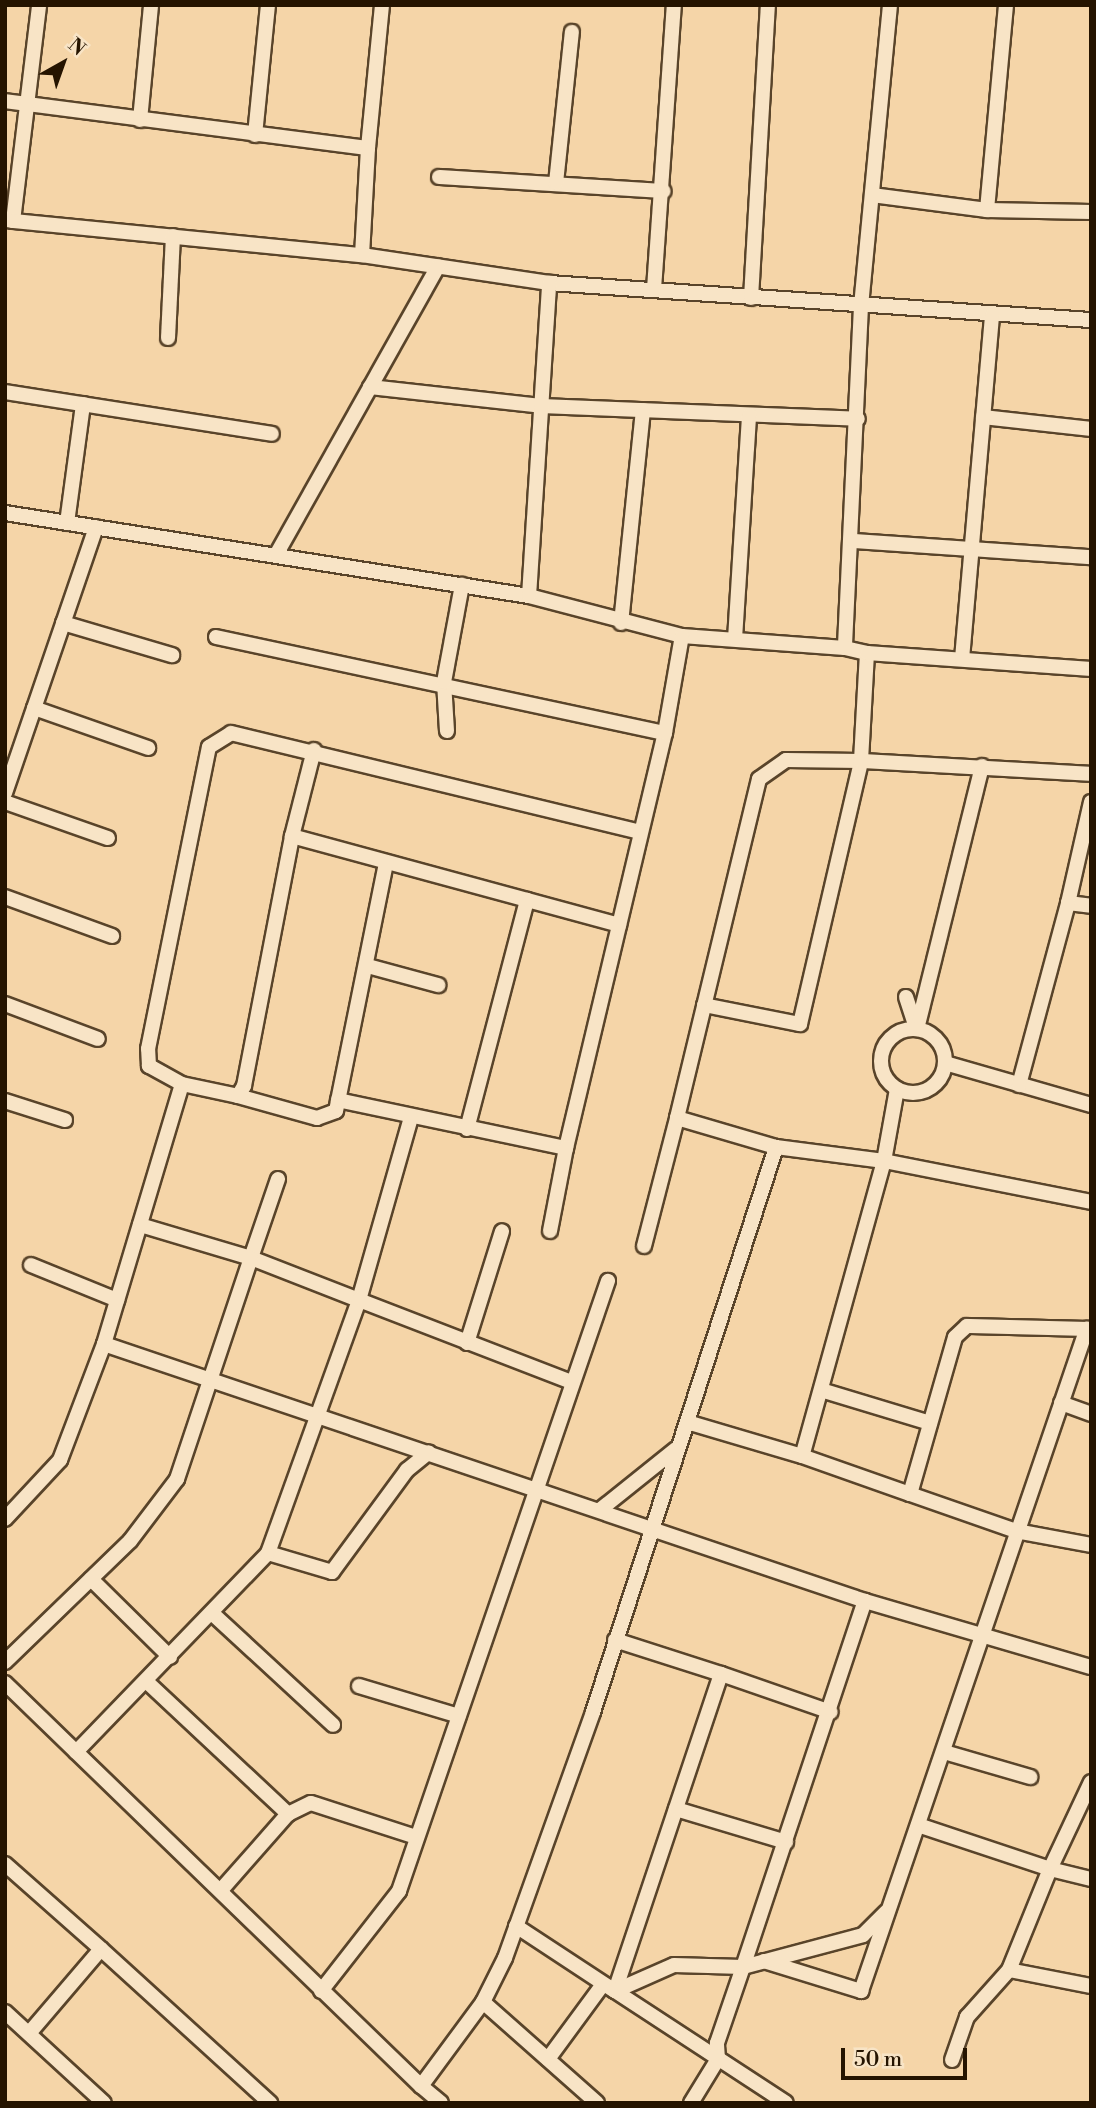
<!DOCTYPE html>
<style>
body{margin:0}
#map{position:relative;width:1096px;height:2108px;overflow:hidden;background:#f5d5a8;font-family:"Libre Bodoni",serif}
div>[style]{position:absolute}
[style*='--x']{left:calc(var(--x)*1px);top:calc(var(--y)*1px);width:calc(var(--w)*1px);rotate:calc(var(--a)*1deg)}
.roads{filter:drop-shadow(2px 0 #59442a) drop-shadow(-2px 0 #59442a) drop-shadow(0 2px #59442a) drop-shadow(0 -2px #59442a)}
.street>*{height:14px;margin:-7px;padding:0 7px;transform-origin:7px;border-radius:7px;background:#f8e4c6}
.street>.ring{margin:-7px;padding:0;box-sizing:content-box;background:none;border:14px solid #f8e4c6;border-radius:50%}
span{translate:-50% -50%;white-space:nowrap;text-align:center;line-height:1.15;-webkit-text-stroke:7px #f8e4c6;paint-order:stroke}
.frame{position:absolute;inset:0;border:7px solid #251400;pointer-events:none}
.north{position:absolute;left:28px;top:28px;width:70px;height:70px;-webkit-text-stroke:5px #f8e4c6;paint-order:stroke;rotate:40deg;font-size:19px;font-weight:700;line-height:28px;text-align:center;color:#251400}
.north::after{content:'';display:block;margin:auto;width:24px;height:32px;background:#251400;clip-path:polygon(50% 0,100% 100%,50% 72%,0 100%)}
.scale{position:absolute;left:841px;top:2048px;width:126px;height:32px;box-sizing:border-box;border:4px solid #251400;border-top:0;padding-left:9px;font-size:21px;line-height:24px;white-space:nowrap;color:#251400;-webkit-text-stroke:5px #f8e4c6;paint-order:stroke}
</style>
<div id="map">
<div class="roads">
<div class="street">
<div style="--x:890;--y:5;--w:302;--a:95.5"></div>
<div style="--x:861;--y:306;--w:342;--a:92.7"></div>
<div style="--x:845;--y:648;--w:23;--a:13"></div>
<div style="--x:867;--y:653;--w:108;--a:93.2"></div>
<div style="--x:861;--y:761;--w:75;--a:-179.2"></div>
<div style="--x:786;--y:760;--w:33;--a:145"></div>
<div style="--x:759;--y:779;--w:349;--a:103.6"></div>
<div style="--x:677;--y:1118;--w:103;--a:16.3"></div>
<div style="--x:776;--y:1147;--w:109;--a:7.4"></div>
<div style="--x:884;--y:1161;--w:306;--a:105.5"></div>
<div style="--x:802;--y:1456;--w:114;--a:19.4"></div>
<div style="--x:910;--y:1494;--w:163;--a:-74"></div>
<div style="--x:955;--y:1337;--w:16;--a:-43"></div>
<div style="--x:967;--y:1326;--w:124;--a:1.4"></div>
<div style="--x:1006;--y:5;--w:206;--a:95.3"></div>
<div style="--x:987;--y:210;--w:104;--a:1.1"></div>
<div style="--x:5;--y:101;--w:366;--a:7.4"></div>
<div style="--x:368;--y:148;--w:107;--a:93.2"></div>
<div style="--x:362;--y:255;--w:189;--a:8.5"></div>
<div style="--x:549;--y:283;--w:543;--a:3.91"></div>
<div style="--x:140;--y:120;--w:116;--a:-84.5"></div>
<div style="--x:255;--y:135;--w:131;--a:-84.3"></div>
<div style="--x:368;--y:148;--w:144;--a:-84.4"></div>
<div style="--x:439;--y:177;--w:225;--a:3.6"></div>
<div style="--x:556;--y:183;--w:152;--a:-84"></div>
<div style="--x:872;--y:195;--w:116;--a:7.4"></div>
<div style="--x:7;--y:220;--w:6;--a:9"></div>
<div style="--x:13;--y:221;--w:218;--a:-83.1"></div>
<div style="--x:13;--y:221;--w:351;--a:5.6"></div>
<div style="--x:654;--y:289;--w:285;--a:-86"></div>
<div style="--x:751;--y:298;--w:293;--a:-86.7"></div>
<div style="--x:168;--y:338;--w:102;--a:-87.2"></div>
<div style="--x:370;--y:387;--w:172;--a:6.3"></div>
<div style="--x:541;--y:406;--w:317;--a:2.3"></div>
<div style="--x:5;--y:392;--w:270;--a:8.9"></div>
<div style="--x:983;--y:417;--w:109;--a:6.3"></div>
<div style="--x:5;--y:513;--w:531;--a:9"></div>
<div style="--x:529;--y:596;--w:158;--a:14.7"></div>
<div style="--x:682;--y:636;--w:163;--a:4.2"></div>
<div style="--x:67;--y:523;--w:120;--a:-82.3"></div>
<div style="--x:854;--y:541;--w:238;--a:3.9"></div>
<div style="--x:276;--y:555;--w:331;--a:-60.7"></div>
<div style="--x:529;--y:596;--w:314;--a:-86.3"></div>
<div style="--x:63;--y:623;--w:114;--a:16.4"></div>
<div style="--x:621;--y:623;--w:214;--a:-84.1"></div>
<div style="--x:216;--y:637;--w:459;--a:12.1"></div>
<div style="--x:735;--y:639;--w:224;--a:-86.4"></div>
<div style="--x:867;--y:653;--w:225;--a:4.1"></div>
<div style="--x:962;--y:659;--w:345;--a:-85"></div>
<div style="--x:34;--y:708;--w:121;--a:19.3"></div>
<div style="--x:447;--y:731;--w:49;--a:-93.5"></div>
<div style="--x:444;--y:682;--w:99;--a:-79.5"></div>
<div style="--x:314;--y:750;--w:89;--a:104.3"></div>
<div style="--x:292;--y:836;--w:339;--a:15.2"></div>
<div style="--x:5;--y:793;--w:281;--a:-71.1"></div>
<div style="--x:5;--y:802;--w:109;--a:19.3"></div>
<div style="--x:1091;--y:802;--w:104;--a:102.8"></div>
<div style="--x:1068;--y:903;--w:23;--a:7"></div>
<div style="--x:5;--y:897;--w:114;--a:20"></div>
<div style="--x:368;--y:966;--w:73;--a:15.2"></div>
<div style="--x:906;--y:997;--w:33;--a:72"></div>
<div style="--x:5;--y:1004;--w:99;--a:20.6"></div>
<div style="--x:704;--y:1005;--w:98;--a:11.2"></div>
<div style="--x:800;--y:1024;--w:270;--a:-76.9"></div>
<div style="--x:861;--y:761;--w:230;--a:3.2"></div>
<div style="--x:917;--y:1029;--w:271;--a:-76.1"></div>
<div class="ring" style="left:881px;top:1029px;width:50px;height:50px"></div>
<div style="--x:945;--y:1063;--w:152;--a:16"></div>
<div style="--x:182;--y:1084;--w:57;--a:12.1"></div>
<div style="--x:238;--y:1096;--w:12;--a:-59"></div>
<div style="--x:244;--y:1086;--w:255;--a:-79.1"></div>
<div style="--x:1019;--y:1085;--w:188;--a:-74.9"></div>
<div style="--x:897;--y:1089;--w:73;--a:100.2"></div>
<div style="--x:884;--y:1161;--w:211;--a:11.2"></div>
<div style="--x:238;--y:1096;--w:82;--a:15.6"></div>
<div style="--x:317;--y:1118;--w:20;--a:-20"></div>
<div style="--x:336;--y:1111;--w:254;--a:-78.6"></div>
<div style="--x:338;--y:1100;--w:233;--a:11.9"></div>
<div style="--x:566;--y:1148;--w:427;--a:-76.6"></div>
<div style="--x:665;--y:733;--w:98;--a:-80.1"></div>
<div style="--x:5;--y:1101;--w:63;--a:17.6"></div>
<div style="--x:467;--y:1129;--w:237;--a:-75.3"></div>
<div style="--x:278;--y:1179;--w:83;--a:108.9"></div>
<div style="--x:251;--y:1258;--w:116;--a:21.3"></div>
<div style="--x:359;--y:1300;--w:190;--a:-74.1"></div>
<div style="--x:550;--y:1231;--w:85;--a:-79.1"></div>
<div style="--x:644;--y:1246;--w:132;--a:-75.5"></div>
<div style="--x:31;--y:1265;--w:93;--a:22.1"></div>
<div style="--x:467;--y:1343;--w:117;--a:-72.6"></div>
<div style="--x:104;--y:1344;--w:803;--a:18.66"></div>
<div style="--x:821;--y:1390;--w:114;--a:16.8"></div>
<div style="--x:1061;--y:1403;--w:32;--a:20"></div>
<div style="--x:687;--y:1422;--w:120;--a:16.5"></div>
<div style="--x:910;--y:1494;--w:112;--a:19.2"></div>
<div style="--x:1016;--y:1531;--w:76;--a:10.6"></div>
<div style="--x:601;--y:1509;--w:96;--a:-38.7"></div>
<div style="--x:5;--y:1519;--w:81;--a:-47"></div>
<div style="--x:60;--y:1460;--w:124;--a:-69.2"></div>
<div style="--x:104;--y:1344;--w:271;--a:-73.3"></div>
<div style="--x:182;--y:1084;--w:38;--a:-151"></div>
<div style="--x:149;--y:1066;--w:17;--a:-93"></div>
<div style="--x:148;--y:1049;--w:308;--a:-78.6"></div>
<div style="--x:209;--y:747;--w:26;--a:-32"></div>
<div style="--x:231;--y:733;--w:421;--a:13.6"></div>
<div style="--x:268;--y:1553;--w:67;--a:16.5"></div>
<div style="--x:332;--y:1572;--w:127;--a:-53.7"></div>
<div style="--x:407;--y:1470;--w:28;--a:-39"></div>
<div style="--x:91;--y:1579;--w:111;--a:44.6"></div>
<div style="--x:214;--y:1615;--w:162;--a:42.7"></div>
<div style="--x:615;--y:1640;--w:111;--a:17.8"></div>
<div style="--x:721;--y:1674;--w:334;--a:108.5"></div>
<div style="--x:615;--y:1991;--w:204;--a:33.2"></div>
<div style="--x:5;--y:1662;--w:174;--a:-44.1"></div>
<div style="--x:130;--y:1541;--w:78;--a:-52.8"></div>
<div style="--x:177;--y:1479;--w:233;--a:-71.5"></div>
<div style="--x:251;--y:1258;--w:116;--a:-163.4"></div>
<div style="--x:721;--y:1674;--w:116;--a:19.1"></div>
<div style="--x:146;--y:1681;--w:195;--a:43.1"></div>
<div style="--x:5;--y:1683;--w:579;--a:44.09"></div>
<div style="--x:421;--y:2086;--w:104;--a:-53.6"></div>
<div style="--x:483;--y:2002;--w:49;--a:-63.4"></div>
<div style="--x:505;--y:1958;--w:261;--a:-70.3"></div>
<div style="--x:593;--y:1712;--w:594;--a:-72.05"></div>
<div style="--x:359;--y:1686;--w:104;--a:16.7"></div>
<div style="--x:76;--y:1752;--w:277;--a:-46"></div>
<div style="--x:268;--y:1553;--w:269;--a:-70.2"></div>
<div style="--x:359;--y:1300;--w:227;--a:21.1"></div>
<div style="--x:944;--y:1752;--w:90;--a:16.2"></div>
<div style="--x:1091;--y:1782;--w:96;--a:115.2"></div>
<div style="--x:1050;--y:1869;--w:42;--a:13.7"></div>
<div style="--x:676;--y:1809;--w:115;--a:16.7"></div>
<div style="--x:918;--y:1825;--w:139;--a:18.4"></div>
<div style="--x:1050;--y:1869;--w:109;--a:112.1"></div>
<div style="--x:1009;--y:1970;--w:84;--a:11"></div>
<div style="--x:5;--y:1864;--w:128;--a:41.5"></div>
<div style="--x:101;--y:1949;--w:108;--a:130.5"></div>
<div style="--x:221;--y:1890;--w:101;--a:-48.6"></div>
<div style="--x:288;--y:1814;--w:25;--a:-26"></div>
<div style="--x:311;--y:1803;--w:110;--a:17.9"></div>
<div style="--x:516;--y:1926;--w:118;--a:33.3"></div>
<div style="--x:615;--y:1991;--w:64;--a:-23.8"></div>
<div style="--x:674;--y:1965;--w:69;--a:1.7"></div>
<div style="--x:743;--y:1967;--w:386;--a:-71.6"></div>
<div style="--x:865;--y:1601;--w:235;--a:16.3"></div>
<div style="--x:101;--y:1949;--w:229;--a:42.3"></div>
<div style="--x:764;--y:1961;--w:102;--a:17.2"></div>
<div style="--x:861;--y:1991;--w:700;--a:-71.18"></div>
<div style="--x:321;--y:1991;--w:127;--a:-52"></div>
<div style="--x:399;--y:1891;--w:645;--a:-71.09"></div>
<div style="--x:483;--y:2002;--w:152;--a:41.5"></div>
<div style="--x:5;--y:2012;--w:134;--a:42.6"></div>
<div style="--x:548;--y:2059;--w:93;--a:-53.7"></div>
<div style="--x:952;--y:2060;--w:46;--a:-70.8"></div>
<div style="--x:967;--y:2017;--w:63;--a:-48.2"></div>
<div style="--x:421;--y:2086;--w:26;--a:40"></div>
<div style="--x:691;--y:2103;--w:52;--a:-58.5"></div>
<div style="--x:718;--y:2059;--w:16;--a:-94"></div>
<div style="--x:717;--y:2043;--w:80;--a:-71.1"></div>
<div style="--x:743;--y:1967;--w:124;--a:-14.9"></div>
<div style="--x:863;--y:1935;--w:33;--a:-45"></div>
</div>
</div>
<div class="frame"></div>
<div class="north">N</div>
<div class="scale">50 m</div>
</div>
